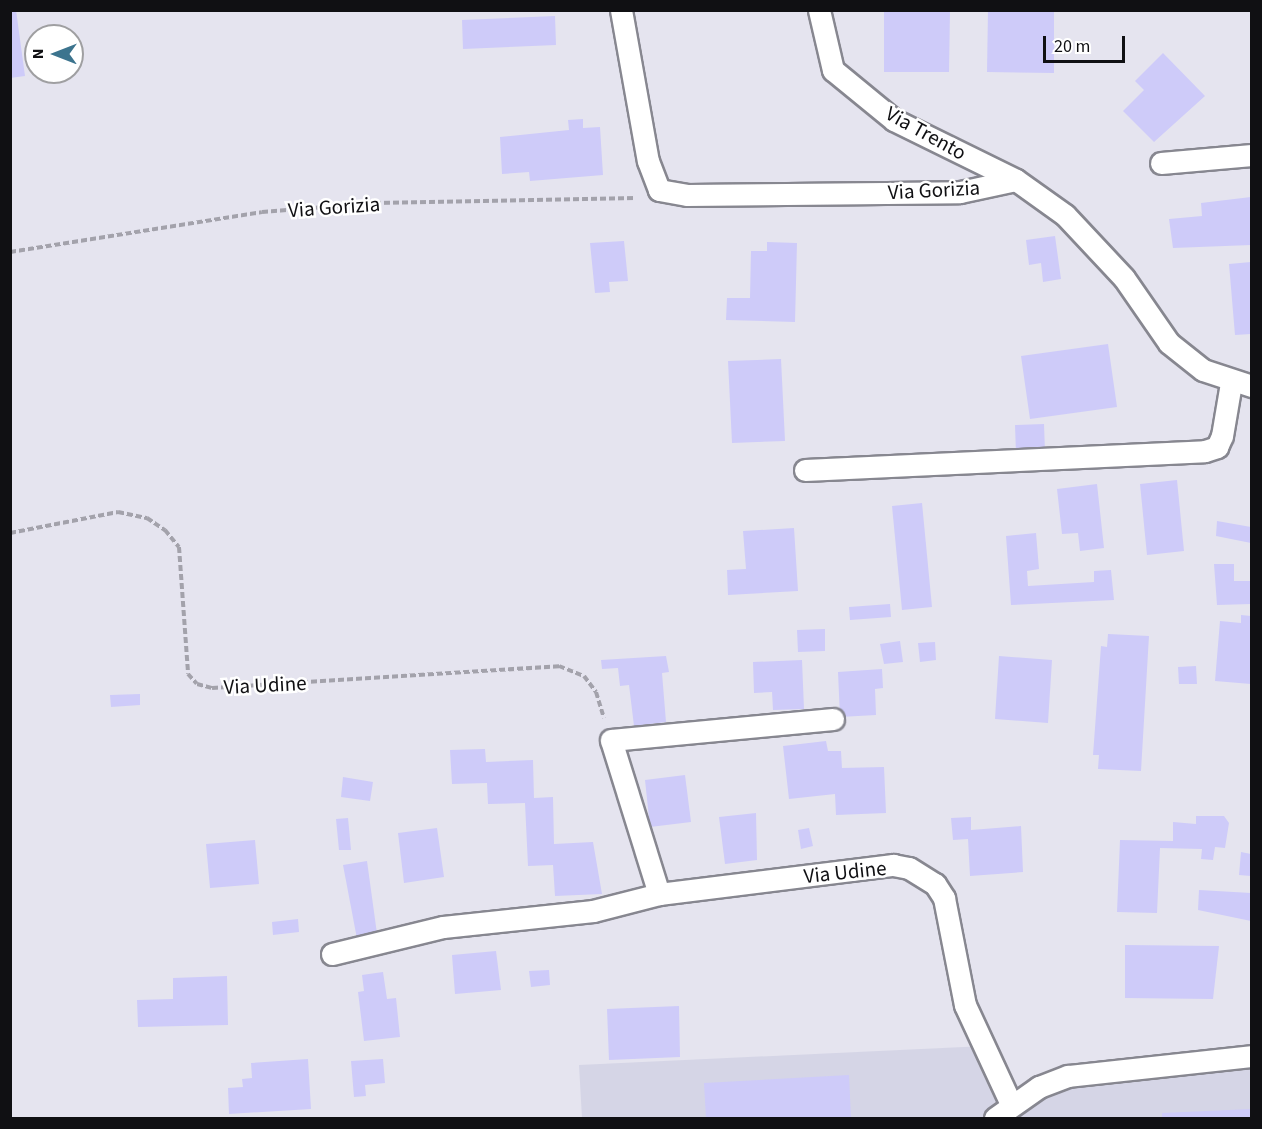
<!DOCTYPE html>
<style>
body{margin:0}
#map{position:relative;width:1262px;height:1129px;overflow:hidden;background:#e5e4ef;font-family:"Source Sans 3",sans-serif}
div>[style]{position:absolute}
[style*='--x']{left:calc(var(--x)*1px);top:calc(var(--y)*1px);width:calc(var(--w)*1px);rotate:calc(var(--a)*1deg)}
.built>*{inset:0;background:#d5d5e6}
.building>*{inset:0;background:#cecbf9}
.path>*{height:4px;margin-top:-2px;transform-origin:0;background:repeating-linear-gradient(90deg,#a3a2ab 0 6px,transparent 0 9px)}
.roads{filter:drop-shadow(2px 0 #878790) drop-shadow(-2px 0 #878790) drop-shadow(0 2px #878790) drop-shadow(0 -2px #878790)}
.minor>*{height:21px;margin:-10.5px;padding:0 10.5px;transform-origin:10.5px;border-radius:10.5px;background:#fff}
span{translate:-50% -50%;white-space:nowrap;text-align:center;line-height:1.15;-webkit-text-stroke:5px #fff;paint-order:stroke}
.street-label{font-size:21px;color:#101013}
.frame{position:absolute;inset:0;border:12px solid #101013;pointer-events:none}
.north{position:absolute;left:24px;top:24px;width:60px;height:60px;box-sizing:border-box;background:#fff;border:2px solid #9f9fa1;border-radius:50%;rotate:270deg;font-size:16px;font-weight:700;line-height:24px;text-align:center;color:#101013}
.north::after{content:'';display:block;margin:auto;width:21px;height:27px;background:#3c748e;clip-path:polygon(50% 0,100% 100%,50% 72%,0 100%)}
.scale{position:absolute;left:1043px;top:36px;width:82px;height:27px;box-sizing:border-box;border:3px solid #101013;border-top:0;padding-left:8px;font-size:18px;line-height:21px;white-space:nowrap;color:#101013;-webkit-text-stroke:4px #fff;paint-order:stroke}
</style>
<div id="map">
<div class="built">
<div style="clip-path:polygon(985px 1046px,1007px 1094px,1251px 1057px,1251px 1118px,582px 1118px,579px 1065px)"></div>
</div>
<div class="building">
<div style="clip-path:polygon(10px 10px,16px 10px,25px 76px,10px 78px)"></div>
<div style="clip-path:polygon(884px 10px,950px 10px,949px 72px,884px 72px)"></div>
<div style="clip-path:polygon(988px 10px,1054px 10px,1054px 73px,987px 72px)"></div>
<div style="clip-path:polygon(555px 16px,556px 45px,463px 49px,462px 20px)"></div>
<div style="clip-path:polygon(1163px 53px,1205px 96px,1154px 142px,1123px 111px,1144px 90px,1135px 81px)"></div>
<div style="clip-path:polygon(583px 119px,583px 128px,600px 127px,603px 175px,530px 181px,529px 172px,502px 174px,500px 137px,569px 130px,568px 120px)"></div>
<div style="clip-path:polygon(1251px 197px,1251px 245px,1173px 248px,1169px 219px,1202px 216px,1201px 203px)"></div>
<div style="clip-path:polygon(1055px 236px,1061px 279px,1043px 282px,1041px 263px,1029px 265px,1026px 240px)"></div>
<div style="clip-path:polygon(624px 241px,628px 281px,609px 282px,610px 292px,595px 293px,590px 243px)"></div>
<div style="clip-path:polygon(767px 242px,797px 243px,795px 322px,726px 320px,727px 298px,750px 298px,751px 251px,767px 251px)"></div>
<div style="clip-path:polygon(1251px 262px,1251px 334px,1235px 335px,1229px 264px)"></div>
<div style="clip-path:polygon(1108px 344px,1117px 407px,1030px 419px,1021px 356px)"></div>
<div style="clip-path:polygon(781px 359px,785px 441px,732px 443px,728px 361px)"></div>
<div style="clip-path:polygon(1044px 424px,1045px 452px,1016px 453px,1015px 425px)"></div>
<div style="clip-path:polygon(1177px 480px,1184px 551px,1147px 555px,1140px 484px)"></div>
<div style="clip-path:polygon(1097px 484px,1104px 548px,1080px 551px,1078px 533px,1062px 534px,1057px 489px)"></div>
<div style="clip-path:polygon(922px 503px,932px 607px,902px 610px,892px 506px)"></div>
<div style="clip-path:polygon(1217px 521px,1251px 527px,1251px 543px,1216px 536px)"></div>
<div style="clip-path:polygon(794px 528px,798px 591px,728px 595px,727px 570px,746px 569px,743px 531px)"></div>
<div style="clip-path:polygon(1036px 533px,1039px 569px,1027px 571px,1028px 586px,1094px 582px,1094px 571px,1111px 570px,1114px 600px,1011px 605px,1006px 536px)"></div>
<div style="clip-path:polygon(1214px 564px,1234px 564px,1234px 581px,1251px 581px,1251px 604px,1217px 605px)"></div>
<div style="clip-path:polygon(890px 604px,891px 617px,850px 620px,849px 607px)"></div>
<div style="clip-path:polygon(1241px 615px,1251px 616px,1251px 684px,1215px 681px,1220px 621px,1241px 623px)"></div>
<div style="clip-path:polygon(825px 629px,825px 651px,798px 652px,797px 630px)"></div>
<div style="clip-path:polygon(1108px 634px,1149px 636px,1141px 771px,1098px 769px,1099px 755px,1093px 755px,1101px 646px,1107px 647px)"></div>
<div style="clip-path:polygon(900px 641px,903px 662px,884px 664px,880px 644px)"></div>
<div style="clip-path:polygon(935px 642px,936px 660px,920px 662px,918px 643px)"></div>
<div style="clip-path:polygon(666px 656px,669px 672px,662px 673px,666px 722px,634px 726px,629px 685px,620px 686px,618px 668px,602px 669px,601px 660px)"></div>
<div style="clip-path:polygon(999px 656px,1052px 660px,1048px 723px,995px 719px)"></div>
<div style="clip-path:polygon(802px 660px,804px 709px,773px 710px,772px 692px,754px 693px,753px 662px)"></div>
<div style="clip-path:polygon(1196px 666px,1197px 684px,1179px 684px,1178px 667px)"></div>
<div style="clip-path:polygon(882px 669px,883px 688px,875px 689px,876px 715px,840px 717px,838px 672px)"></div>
<div style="clip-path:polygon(140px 694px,140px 705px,111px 707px,110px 695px)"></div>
<div style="clip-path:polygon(826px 741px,828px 751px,841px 751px,842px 768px,884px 767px,886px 813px,836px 815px,835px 794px,789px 799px,783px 746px)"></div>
<div style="clip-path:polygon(485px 749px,486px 762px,533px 760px,534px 798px,553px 797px,554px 844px,593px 842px,602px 894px,555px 896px,553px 865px,528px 866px,525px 803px,488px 804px,487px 783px,452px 784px,450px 750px)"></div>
<div style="clip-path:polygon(685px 775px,691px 822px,650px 827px,645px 780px)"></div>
<div style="clip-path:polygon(343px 777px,373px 782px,370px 801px,341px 797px)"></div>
<div style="clip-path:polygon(756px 813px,757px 860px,725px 864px,719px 817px)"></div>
<div style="clip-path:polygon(1196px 816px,1224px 816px,1229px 823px,1225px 848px,1215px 847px,1213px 860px,1201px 859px,1202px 849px,1160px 848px,1157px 913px,1117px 912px,1120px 840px,1173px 841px,1173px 822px,1196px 824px)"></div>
<div style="clip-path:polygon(971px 817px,971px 830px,1021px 826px,1023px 872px,970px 876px,968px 839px,953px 840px,951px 818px)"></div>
<div style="clip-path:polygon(348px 818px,351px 850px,339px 850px,336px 819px)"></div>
<div style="clip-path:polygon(437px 828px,444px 877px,404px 883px,398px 833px)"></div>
<div style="clip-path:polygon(809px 828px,813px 846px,801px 849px,798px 830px)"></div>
<div style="clip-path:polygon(255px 840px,259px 884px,210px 888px,206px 844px)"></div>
<div style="clip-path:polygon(1241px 852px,1251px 854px,1251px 876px,1239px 875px)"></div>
<div style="clip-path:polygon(367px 861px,378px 941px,358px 944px,343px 865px)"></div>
<div style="clip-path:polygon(1199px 890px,1251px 893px,1251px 921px,1198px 910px)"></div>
<div style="clip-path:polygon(298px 919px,299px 932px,273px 935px,272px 922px)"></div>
<div style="clip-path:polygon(1125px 945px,1219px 946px,1213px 999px,1125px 998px)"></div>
<div style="clip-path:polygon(496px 951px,501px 990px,455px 994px,452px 955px)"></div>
<div style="clip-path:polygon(549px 970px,550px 985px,531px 987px,529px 971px)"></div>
<div style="clip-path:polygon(383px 972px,387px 999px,396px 998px,400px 1037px,364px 1041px,358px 992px,364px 991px,362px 975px)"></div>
<div style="clip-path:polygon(227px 976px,228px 1025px,138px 1027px,137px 1000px,173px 999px,173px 978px)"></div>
<div style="clip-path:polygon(679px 1006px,680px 1057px,609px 1060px,607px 1009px)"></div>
<div style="clip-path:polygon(308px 1059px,311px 1109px,229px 1114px,228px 1088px,243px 1087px,242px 1079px,252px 1078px,251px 1063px)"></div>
<div style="clip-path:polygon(383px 1059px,385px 1083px,365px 1085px,366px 1096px,354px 1097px,351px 1061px)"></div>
<div style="clip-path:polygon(849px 1075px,851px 1118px,706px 1118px,704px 1083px)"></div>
<div style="clip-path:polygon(1251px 1109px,1251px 1118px,1162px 1118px,1162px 1113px)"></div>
</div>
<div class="path">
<div style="--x:10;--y:252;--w:255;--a:-9"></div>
<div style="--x:262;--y:212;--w:113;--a:-4.6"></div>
<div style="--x:375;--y:203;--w:261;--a:-1.1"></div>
<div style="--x:10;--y:533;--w:110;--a:-11"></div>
<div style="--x:118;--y:512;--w:30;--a:12"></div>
<div style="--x:147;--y:518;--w:22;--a:34"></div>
<div style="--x:165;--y:530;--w:22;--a:51"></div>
<div style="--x:179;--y:547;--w:127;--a:85.9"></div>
<div style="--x:188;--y:674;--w:13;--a:48"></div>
<div style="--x:197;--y:684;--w:16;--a:15"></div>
<div style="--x:212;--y:688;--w:348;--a:-3.6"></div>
<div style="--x:559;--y:666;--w:27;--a:22"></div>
<div style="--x:584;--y:676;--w:20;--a:53"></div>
<div style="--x:596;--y:692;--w:27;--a:73"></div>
</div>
<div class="roads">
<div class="minor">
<div style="--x:621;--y:10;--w:153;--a:79.9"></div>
<div style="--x:648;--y:161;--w:31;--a:69"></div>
<div style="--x:659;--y:190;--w:28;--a:10"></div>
<div style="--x:687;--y:195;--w:273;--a:-0.6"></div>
<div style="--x:960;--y:192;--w:57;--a:-12.1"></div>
<div style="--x:819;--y:10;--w:62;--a:76.9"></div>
<div style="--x:833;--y:70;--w:79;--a:39.3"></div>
<div style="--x:894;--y:120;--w:136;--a:26.2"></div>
<div style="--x:1016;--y:180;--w:60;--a:35.5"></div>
<div style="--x:1065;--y:215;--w:86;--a:46.9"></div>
<div style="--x:1124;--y:278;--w:79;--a:55.3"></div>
<div style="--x:1169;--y:343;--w:43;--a:38.5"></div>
<div style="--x:1203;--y:370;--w:52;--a:18.1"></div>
<div style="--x:1161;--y:163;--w:91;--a:-5"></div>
<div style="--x:805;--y:470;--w:400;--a:-2.7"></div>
<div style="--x:1205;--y:451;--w:13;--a:-18"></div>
<div style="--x:1217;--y:447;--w:12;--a:-66"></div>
<div style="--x:1222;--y:436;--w:54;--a:-80.4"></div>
<div style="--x:659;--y:894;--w:161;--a:-107.3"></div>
<div style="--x:611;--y:740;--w:223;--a:-5.4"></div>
<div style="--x:332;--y:954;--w:114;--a:-13.7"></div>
<div style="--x:443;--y:927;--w:151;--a:-6.1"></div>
<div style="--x:593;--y:911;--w:68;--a:-14.4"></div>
<div style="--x:659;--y:894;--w:236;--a:-7.1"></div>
<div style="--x:893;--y:865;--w:16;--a:11"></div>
<div style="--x:909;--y:868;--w:31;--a:32"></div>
<div style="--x:935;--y:884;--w:17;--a:57"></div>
<div style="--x:944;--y:898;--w:109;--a:78.9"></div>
<div style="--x:965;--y:1005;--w:109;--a:65.1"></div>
<div style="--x:995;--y:1118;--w:54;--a:-35.2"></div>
<div style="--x:1039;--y:1087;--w:31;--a:-21"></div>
<div style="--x:1068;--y:1076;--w:185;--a:-6.2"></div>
</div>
</div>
<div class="street-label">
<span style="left:926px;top:133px;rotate:29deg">Via Trento</span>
<span style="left:934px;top:190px;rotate:-3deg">Via Gorizia</span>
<span style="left:334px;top:207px;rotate:-4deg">Via Gorizia</span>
<span style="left:265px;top:685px;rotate:-3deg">Via Udine</span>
<span style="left:845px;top:872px;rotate:-6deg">Via Udine</span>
</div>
<div class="frame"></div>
<div class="north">N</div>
<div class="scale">20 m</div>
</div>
